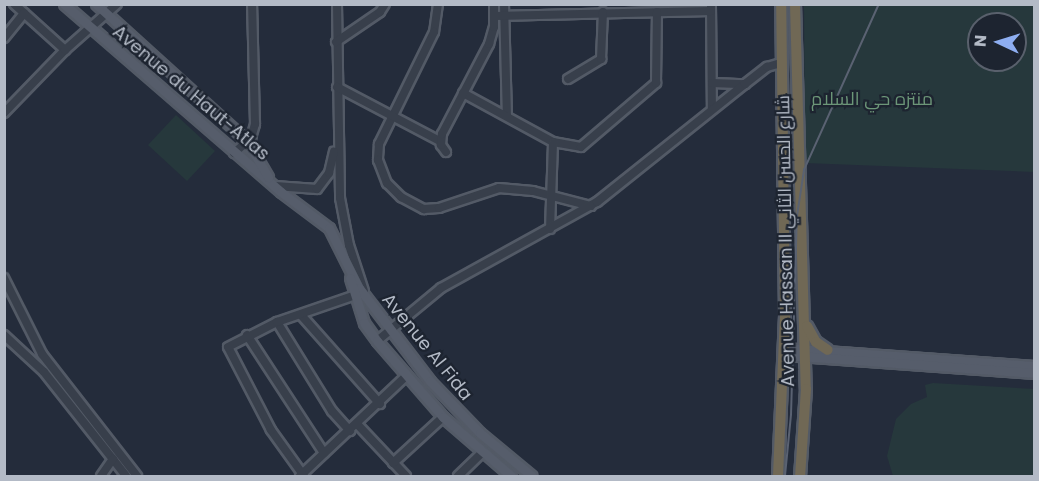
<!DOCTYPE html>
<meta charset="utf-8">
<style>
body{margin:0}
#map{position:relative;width:1039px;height:481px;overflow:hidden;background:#242c3b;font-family:Poppins,Cairo,sans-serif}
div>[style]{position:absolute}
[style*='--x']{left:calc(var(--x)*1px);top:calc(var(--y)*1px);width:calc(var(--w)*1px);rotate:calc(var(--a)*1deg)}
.green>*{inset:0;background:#26383c}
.roads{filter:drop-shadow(2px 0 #535a66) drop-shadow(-2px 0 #535a66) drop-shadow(0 2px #535a66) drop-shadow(0 -2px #535a66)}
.minor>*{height:8px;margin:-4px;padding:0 4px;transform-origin:4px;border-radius:4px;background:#383f4b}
.major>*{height:9px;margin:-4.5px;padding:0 4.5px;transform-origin:4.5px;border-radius:4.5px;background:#565d6b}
.highway>*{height:10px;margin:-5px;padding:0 5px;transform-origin:5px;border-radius:5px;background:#706855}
.tram>*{height:1.5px;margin:-0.75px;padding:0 0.75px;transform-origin:0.75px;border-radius:0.75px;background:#5a6272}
span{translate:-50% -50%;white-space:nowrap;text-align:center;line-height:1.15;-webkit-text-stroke:4.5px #1d2430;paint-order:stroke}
.street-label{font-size:18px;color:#b3bac6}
.park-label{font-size:18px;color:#6c9678}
.frame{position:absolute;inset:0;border:6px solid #b3bac6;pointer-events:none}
.north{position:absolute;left:967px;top:12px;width:60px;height:60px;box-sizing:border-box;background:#1d2430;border:2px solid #59606c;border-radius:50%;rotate:274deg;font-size:16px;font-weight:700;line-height:24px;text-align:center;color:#b3bac6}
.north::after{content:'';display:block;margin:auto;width:21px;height:27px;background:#8eaef1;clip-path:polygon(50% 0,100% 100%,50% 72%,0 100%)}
</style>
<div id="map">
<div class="green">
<div style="clip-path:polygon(evenodd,804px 5px,1034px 5px,1034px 172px,805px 163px,804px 5px,979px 24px,1015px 24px,1015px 60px,979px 60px,979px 24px)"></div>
<div style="clip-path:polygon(176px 115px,215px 151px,187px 181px,148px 145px)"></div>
<div style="clip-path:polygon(933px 383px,1034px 389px,1034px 476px,893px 476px,887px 456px,896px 419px,911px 404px,927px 397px,925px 385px)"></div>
</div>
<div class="roads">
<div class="minor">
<div style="--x:14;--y:4;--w:69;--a:42"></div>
<div style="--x:337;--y:4;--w:194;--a:89.1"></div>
<div style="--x:340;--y:198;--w:48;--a:79.2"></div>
<div style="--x:349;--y:245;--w:48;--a:71.9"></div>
<div style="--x:438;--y:4;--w:28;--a:98"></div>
<div style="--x:434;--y:32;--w:125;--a:116.2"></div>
<div style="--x:379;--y:144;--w:16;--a:94"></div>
<div style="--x:378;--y:160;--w:25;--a:69"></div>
<div style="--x:387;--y:183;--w:20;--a:45"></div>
<div style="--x:401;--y:197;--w:26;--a:28"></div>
<div style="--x:424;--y:209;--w:15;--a:-4"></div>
<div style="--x:439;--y:208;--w:63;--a:-18.4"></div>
<div style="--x:499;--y:188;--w:34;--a:5"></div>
<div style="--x:533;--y:191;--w:60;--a:14.5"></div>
<div style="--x:504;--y:4;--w:111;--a:88.5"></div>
<div style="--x:711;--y:4;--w:105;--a:89.5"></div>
<div style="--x:495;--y:16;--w:216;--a:-1.3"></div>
<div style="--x:4;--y:38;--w:32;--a:-51"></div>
<div style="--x:336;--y:42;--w:53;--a:-34.3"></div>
<div style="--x:380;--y:12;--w:9;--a:-58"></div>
<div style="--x:568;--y:79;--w:39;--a:-31"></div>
<div style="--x:601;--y:59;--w:47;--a:-87.6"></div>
<div style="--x:712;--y:83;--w:33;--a:2"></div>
<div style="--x:337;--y:87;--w:116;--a:27.7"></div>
<div style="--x:463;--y:93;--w:102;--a:28.6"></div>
<div style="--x:553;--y:142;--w:28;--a:10"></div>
<div style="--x:581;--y:147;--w:99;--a:-40.5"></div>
<div style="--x:656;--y:83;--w:71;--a:-89.2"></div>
<div style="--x:4;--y:113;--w:88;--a:-45.9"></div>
<div style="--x:65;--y:50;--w:69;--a:-41.5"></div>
<div style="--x:446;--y:152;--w:9;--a:-126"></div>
<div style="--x:441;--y:145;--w:11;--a:-85"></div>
<div style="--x:442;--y:134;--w:102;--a:-62.4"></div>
<div style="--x:489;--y:44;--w:18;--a:-74"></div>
<div style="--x:494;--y:27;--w:23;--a:-90"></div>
<div style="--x:234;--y:153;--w:23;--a:-41"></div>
<div style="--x:251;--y:138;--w:15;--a:-74"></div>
<div style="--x:255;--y:124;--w:120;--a:-91.4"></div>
<div style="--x:275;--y:186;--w:42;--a:4.1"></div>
<div style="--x:317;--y:189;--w:20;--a:-53"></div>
<div style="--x:329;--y:173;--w:22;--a:-77"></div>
<div style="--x:550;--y:229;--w:87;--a:-88"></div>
<div style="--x:4;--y:278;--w:85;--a:63.4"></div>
<div style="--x:42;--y:354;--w:155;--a:52.1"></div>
<div style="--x:301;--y:315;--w:119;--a:48.4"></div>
<div style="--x:277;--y:322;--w:105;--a:58.3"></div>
<div style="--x:332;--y:411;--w:27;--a:48"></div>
<div style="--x:4;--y:335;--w:54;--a:42.8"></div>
<div style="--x:44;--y:372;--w:132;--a:51.7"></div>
<div style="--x:247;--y:335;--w:141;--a:56.9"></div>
<div style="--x:377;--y:341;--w:83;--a:-39.6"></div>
<div style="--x:441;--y:288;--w:178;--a:-28.9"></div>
<div style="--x:597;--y:202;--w:189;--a:-38.6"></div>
<div style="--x:745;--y:84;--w:28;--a:-38"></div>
<div style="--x:767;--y:67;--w:15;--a:-16"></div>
<div style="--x:358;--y:425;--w:70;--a:46.7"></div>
<div style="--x:393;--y:463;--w:68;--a:-42.6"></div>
<div style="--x:101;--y:476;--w:21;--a:-55"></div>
<div style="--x:300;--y:476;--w:146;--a:-43.3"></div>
<div style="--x:304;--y:476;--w:57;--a:-125.7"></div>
<div style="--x:271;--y:430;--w:93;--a:-117.4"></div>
<div style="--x:228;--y:347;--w:55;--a:-27"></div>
<div style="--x:277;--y:322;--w:80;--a:-18.9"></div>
<div style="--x:458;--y:476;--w:35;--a:-44"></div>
</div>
<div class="major">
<div style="--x:64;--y:4;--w:287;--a:40.9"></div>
<div style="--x:281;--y:192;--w:60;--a:36.9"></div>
<div style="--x:329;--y:228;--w:67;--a:63.4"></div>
<div style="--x:359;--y:288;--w:117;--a:52.6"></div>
<div style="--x:430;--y:381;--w:72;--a:46.1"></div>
<div style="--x:480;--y:433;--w:67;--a:39.6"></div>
<div style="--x:96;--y:4;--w:204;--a:42.2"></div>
<div style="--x:247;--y:141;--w:42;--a:59.7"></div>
<div style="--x:350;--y:278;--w:47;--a:72.7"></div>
<div style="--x:364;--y:323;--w:22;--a:54"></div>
<div style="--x:377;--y:341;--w:101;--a:49"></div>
<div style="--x:443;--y:417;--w:90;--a:40.9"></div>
<div style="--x:784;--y:348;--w:251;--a:4.1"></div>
<div style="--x:784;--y:355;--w:251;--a:4.1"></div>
</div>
<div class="highway">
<div style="--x:795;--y:4;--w:385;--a:88.4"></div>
<div style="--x:806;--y:389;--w:87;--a:93.9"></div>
<div style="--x:807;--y:326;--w:18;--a:61"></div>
<div style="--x:816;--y:342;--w:14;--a:34"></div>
<div style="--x:778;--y:476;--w:161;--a:-87.5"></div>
<div style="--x:785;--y:315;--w:311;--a:-90.7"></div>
</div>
</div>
<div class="tram">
<div style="--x:785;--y:476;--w:61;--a:-84.4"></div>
<div style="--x:791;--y:415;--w:199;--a:-88.3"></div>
<div style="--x:797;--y:216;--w:47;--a:-81.3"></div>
<div style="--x:804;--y:170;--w:182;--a:-65.7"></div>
</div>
<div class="street-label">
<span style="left:191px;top:93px;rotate:40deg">Avenue du Haut-Atlas</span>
<span style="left:786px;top:241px;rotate:-91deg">Avenue Hassan II شارع الحسن الثاني</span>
<span style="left:427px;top:347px;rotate:51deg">Avenue Al Fida</span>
</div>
<div class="park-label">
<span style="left:872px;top:99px">منتزه حي السلام</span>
</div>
<div class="frame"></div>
<div class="north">N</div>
</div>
